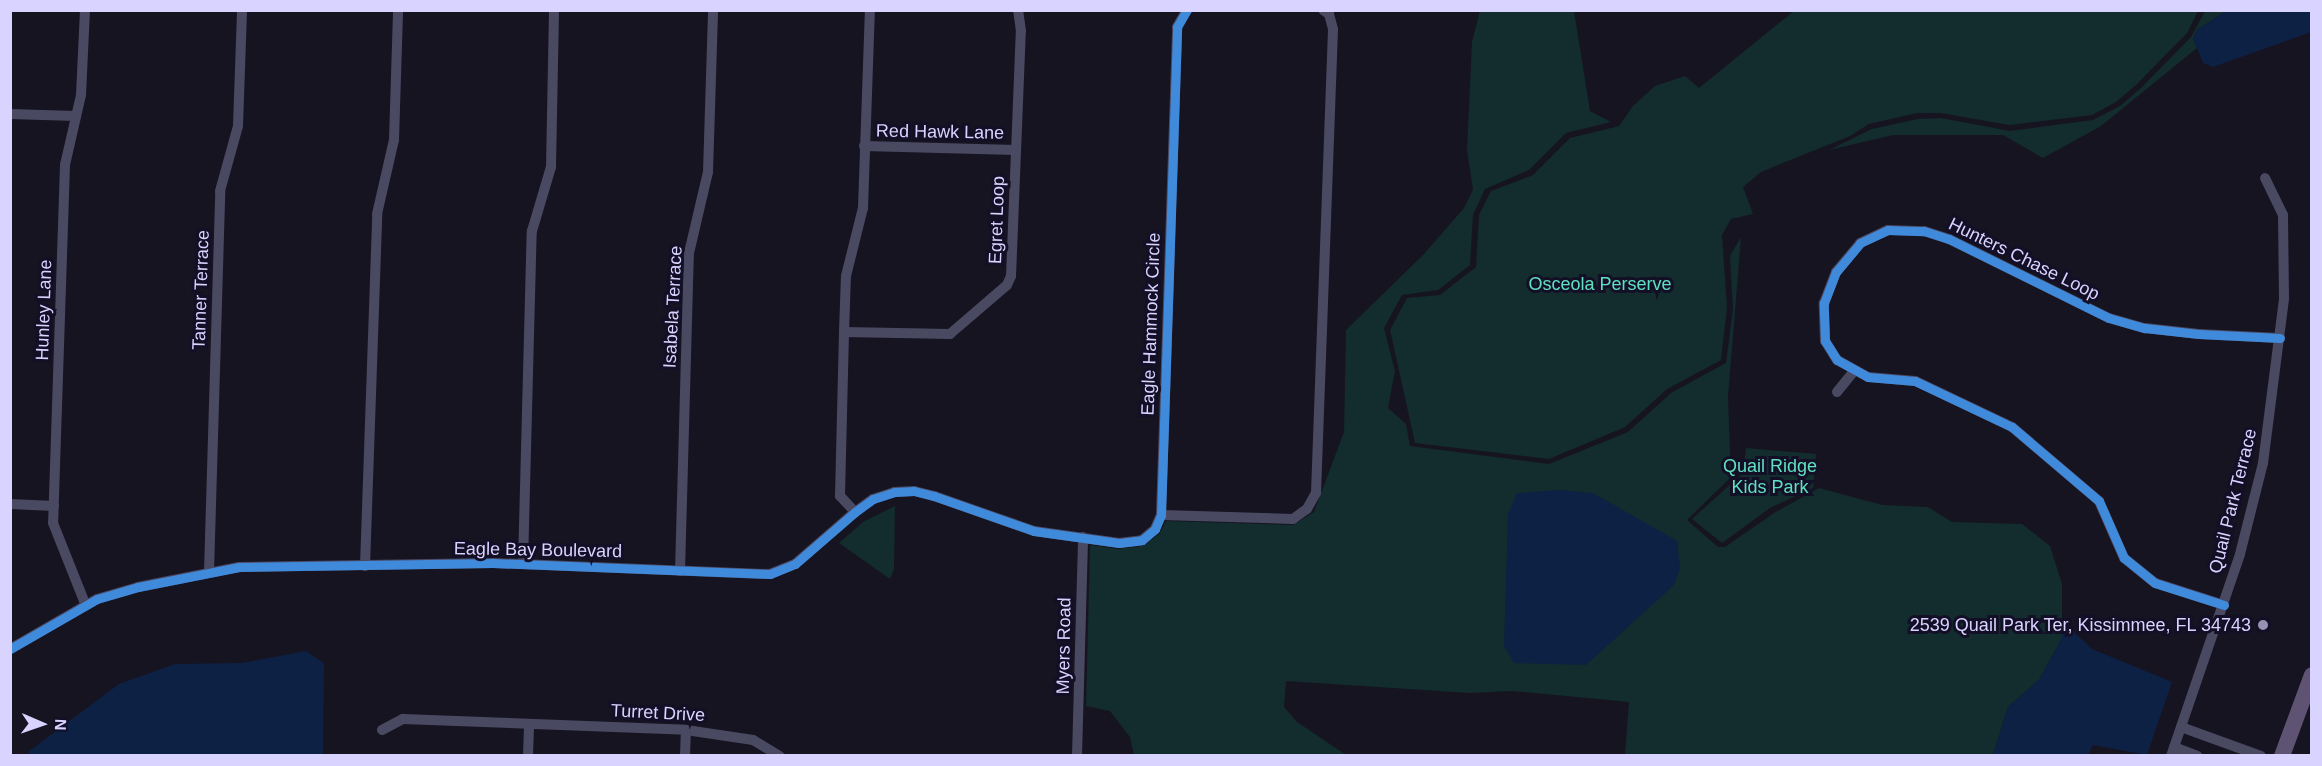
<!DOCTYPE html>
<style>
body{margin:0}
#map{position:relative;width:2322px;height:766px;overflow:hidden;background:#161421;font-family:Helvetica,sans-serif}
div>[style]{position:absolute}
[style*='--x']{left:calc(var(--x)*1px);top:calc(var(--y)*1px);width:calc(var(--w)*1px);rotate:calc(var(--a)*1deg)}
.green>*{inset:0;background:#132c2d}
.water>*{inset:0;background:#0d2144}
.street>*{height:10px;margin:-5px;padding:0 5px;transform-origin:5px;border-radius:5px;background:#4a4962}
.primary>*{height:16px;margin:-8px;padding:0 8px;transform-origin:8px;border-radius:8px;background:#5e5373}
.cycleway>*{height:9px;margin:-4.5px;padding:0 4.5px;transform-origin:4.5px;border-radius:4.5px;background:#408adc}
.dots>*{width:16px;height:16px;translate:-50% -50%;box-sizing:border-box;border:3px solid #130f26;border-radius:50%}
span{translate:-50% -50%;white-space:nowrap;text-align:center;line-height:1.15;-webkit-text-stroke:6px #130f26;paint-order:stroke}
.street-label{font-size:18px;color:#d9d4ff}
.park-label{font-size:18px;color:#5fe0c0}
.poi-label{font-size:18px;color:#d9d4ff}
.right{translate:-100% -50%;text-align:right}
.frame{position:absolute;inset:0;border:12px solid #d9d4ff;pointer-events:none}
.north{position:absolute;left:12px;top:694px;width:60px;height:60px;-webkit-text-stroke:4px #130f26;paint-order:stroke;rotate:92deg;font-size:16px;font-weight:700;line-height:24px;text-align:center;color:#d9d4ff}
.north::after{content:'';display:block;margin:auto;width:21px;height:27px;background:#d9d4ff;clip-path:polygon(50% 0,100% 100%,50% 72%,0 100%)}
</style>
<div id="map">
<div class="green">
<div style="clip-path:polygon(1480px 11px,1574px 11px,1590px 111px,1611px 122px,1566px 133px,1529px 170px,1485px 189px,1473px 215px,1470px 265px,1438px 290px,1402px 295px,1384px 328px,1395px 371px,1388px 408px,1406px 424px,1410px 446px,1549px 464px,1628px 432px,1671px 393px,1726px 363px,1733px 309px,1730px 256px,1741px 237px,1728px 397px,1731px 477px,1687px 520px,1718px 547px,1725px 547px,1774px 513px,1819px 488px,1882px 505px,1928px 507px,1952px 522px,2022px 524px,2050px 546px,2062px 584px,2062px 638px,2039px 680px,2008px 707px,1993px 755px,1625px 755px,1629px 702px,1513px 691px,1470px 693px,1286px 681px,1284px 707px,1297px 722px,1346px 755px,1134px 755px,1130px 737px,1110px 711px,1086px 706px,1090px 545px,1118px 549px,1143px 546px,1159px 534px,1166px 521px,1293px 525px,1314px 512px,1344px 432px,1346px 330px,1424px 254px,1464px 208px,1473px 190px,1467px 150px,1472px 42px)"></div>
<div style="clip-path:polygon(1794px 11px,2198px 11px,2187px 33px,2136px 85px,2116px 102px,2092px 115px,2009px 125px,1941px 113px,1917px 113px,1869px 124px,1850px 136px,1761px 172px,1743px 187px,1753px 214px,1731px 219px,1722px 235px,1727px 308px,1721px 360px,1667px 389px,1625px 427px,1549px 459px,1415px 443px,1390px 330px,1407px 298px,1440px 295px,1476px 267px,1479px 215px,1491px 191px,1533px 175px,1570px 138px,1619px 126px,1633px 106px,1655px 86px,1685px 76px,1699px 88px)"></div>
<div style="clip-path:polygon(2205px 11px,2226px 11px,2197px 30px,2193px 38px,2197px 48px,2101px 126px,2043px 158px,2003px 135px,1893px 135px,1829px 150px,1872px 129px,1918px 119px,1941px 118px,2010px 131px,2093px 120px,2120px 106px,2141px 88px,2191px 37px)"></div>
<div style="clip-path:polygon(1746px 448px,1816px 454px,1813px 488px,1770px 508px,1722px 543px,1692px 519px,1743px 473px)"></div>
<div style="clip-path:polygon(895px 506px,894px 569px,890px 579px,839px 543px,863px 522px)"></div>
</div>
<div class="water">
<div style="clip-path:polygon(2226px 11px,2311px 11px,2311px 32px,2213px 67px,2203px 63px,2193px 38px,2197px 30px)"></div>
<div style="clip-path:polygon(1561px 490px,1593px 493px,1677px 541px,1680px 568px,1674px 585px,1586px 665px,1514px 663px,1504px 646px,1508px 514px,1517px 493px)"></div>
<div style="clip-path:polygon(2062px 621px,2092px 649px,2172px 682px,2147px 755px,2093px 745px,2088px 755px,1993px 755px,2008px 707px,2039px 680px,2062px 638px)"></div>
<div style="clip-path:polygon(306px 651px,324px 663px,323px 755px,31px 756px,28px 752px,119px 684px,175px 664px,242px 663px)"></div>
</div>
<div class="street">
<div style="--x:85;--y:10;--w:85;--a:92.7"></div>
<div style="--x:81;--y:95;--w:72;--a:102.9"></div>
<div style="--x:65;--y:165;--w:358;--a:91.9"></div>
<div style="--x:53;--y:523;--w:89;--a:68.3"></div>
<div style="--x:10;--y:114;--w:66;--a:1.7"></div>
<div style="--x:864;--y:146;--w:152;--a:1.5"></div>
<div style="--x:844;--y:332;--w:106;--a:1.1"></div>
<div style="--x:950;--y:334;--w:75;--a:-40.7"></div>
<div style="--x:1007;--y:285;--w:10;--a:-66"></div>
<div style="--x:1011;--y:276;--w:245;--a:-87.7"></div>
<div style="--x:1021;--y:31;--w:21;--a:-98"></div>
<div style="--x:1837;--y:392;--w:26;--a:-51"></div>
<div style="--x:10;--y:504;--w:44;--a:2.6"></div>
<div style="--x:855;--y:512;--w:22;--a:-133"></div>
<div style="--x:840;--y:496;--w:164;--a:-88.6"></div>
<div style="--x:844;--y:332;--w:56;--a:-88"></div>
<div style="--x:846;--y:276;--w:70;--a:-76"></div>
<div style="--x:863;--y:208;--w:198;--a:-88"></div>
<div style="--x:1161;--y:515;--w:132;--a:1.7"></div>
<div style="--x:1293;--y:519;--w:17;--a:-36"></div>
<div style="--x:1307;--y:509;--w:18;--a:-61"></div>
<div style="--x:1316;--y:493;--w:464;--a:-87.9"></div>
<div style="--x:1333;--y:29;--w:16;--a:-105"></div>
<div style="--x:1329;--y:14;--w:7;--a:-146"></div>
<div style="--x:523;--y:564;--w:333;--a:-88.5"></div>
<div style="--x:532;--y:231;--w:67;--a:-73.5"></div>
<div style="--x:551;--y:167;--w:157;--a:-88.9"></div>
<div style="--x:365;--y:566;--w:352;--a:-88"></div>
<div style="--x:377;--y:214;--w:76;--a:-77.1"></div>
<div style="--x:394;--y:140;--w:130;--a:-88.2"></div>
<div style="--x:680;--y:571;--w:318;--a:-88.4"></div>
<div style="--x:689;--y:253;--w:83;--a:-76.8"></div>
<div style="--x:708;--y:172;--w:162;--a:-88.2"></div>
<div style="--x:209;--y:572;--w:381;--a:-88.3"></div>
<div style="--x:220;--y:191;--w:67;--a:-74.5"></div>
<div style="--x:238;--y:126;--w:116;--a:-88"></div>
<div style="--x:2224;--y:605;--w:72;--a:-162.3"></div>
<div style="--x:2155;--y:583;--w:40;--a:-141"></div>
<div style="--x:2124;--y:558;--w:62;--a:-113.7"></div>
<div style="--x:2099;--y:501;--w:114;--a:-139.6"></div>
<div style="--x:2012;--y:427;--w:107;--a:-154.6"></div>
<div style="--x:1915;--y:381;--w:47;--a:-175.1"></div>
<div style="--x:1868;--y:377;--w:35;--a:-151"></div>
<div style="--x:1837;--y:360;--w:22;--a:-122"></div>
<div style="--x:1825;--y:341;--w:38;--a:-92"></div>
<div style="--x:1824;--y:303;--w:33;--a:-69"></div>
<div style="--x:1836;--y:272;--w:38;--a:-50"></div>
<div style="--x:1860;--y:243;--w:31;--a:-25"></div>
<div style="--x:1888;--y:230;--w:36;--a:2"></div>
<div style="--x:1924;--y:231;--w:26;--a:18"></div>
<div style="--x:1949;--y:239;--w:178;--a:26.3"></div>
<div style="--x:2109;--y:318;--w:37;--a:16"></div>
<div style="--x:2145;--y:328;--w:54;--a:6.3"></div>
<div style="--x:2199;--y:334;--w:81;--a:2.8"></div>
<div style="--x:10;--y:649;--w:100;--a:-29.9"></div>
<div style="--x:97;--y:599;--w:43;--a:-16.3"></div>
<div style="--x:138;--y:587;--w:103;--a:-11.2"></div>
<div style="--x:239;--y:567;--w:254;--a:-0.9"></div>
<div style="--x:493;--y:563;--w:277;--a:2.3"></div>
<div style="--x:770;--y:574;--w:27;--a:-22"></div>
<div style="--x:795;--y:564;--w:79;--a:-40.9"></div>
<div style="--x:855;--y:512;--w:22;--a:-36"></div>
<div style="--x:873;--y:499;--w:22;--a:-18"></div>
<div style="--x:894;--y:492;--w:20;--a:-3"></div>
<div style="--x:914;--y:491;--w:21;--a:14"></div>
<div style="--x:934;--y:496;--w:106;--a:19.3"></div>
<div style="--x:1034;--y:531;--w:86;--a:8"></div>
<div style="--x:1119;--y:543;--w:23;--a:-7"></div>
<div style="--x:1142;--y:540;--w:17;--a:-40"></div>
<div style="--x:1155;--y:529;--w:15;--a:-67"></div>
<div style="--x:1161;--y:515;--w:488;--a:-88.1"></div>
<div style="--x:1177;--y:27;--w:20;--a:-60"></div>
<div style="--x:2181;--y:727;--w:85;--a:19.9"></div>
<div style="--x:382;--y:730;--w:24;--a:-28"></div>
<div style="--x:403;--y:719;--w:283;--a:2.2"></div>
<div style="--x:686;--y:730;--w:68;--a:8.5"></div>
<div style="--x:753;--y:740;--w:31;--a:31"></div>
<div style="--x:2174;--y:747;--w:25;--a:21"></div>
<div style="--x:528;--y:756;--w:32;--a:-88"></div>
<div style="--x:685;--y:756;--w:26;--a:-88"></div>
<div style="--x:1077;--y:756;--w:219;--a:-88.4"></div>
<div style="--x:2171;--y:756;--w:213;--a:-71.1"></div>
<div style="--x:2240;--y:554;--w:94;--a:-75.8"></div>
<div style="--x:2263;--y:463;--w:166;--a:-82.7"></div>
<div style="--x:2284;--y:298;--w:83;--a:-90.7"></div>
<div style="--x:2283;--y:215;--w:41;--a:-115.9"></div>
</div>
<div class="primary">
<div style="--x:2282;--y:756;--w:86;--a:-69.7"></div>
</div>
<div class="cycleway">
<div style="--x:2224;--y:605;--w:72;--a:-162.3"></div>
<div style="--x:2155;--y:583;--w:40;--a:-141"></div>
<div style="--x:2124;--y:558;--w:62;--a:-113.7"></div>
<div style="--x:2099;--y:501;--w:114;--a:-139.6"></div>
<div style="--x:2012;--y:427;--w:107;--a:-154.6"></div>
<div style="--x:1915;--y:381;--w:47;--a:-175.1"></div>
<div style="--x:1868;--y:377;--w:35;--a:-151"></div>
<div style="--x:1837;--y:360;--w:22;--a:-122"></div>
<div style="--x:1825;--y:341;--w:38;--a:-92"></div>
<div style="--x:1824;--y:303;--w:33;--a:-69"></div>
<div style="--x:1836;--y:272;--w:38;--a:-50"></div>
<div style="--x:1860;--y:243;--w:31;--a:-25"></div>
<div style="--x:1888;--y:230;--w:36;--a:2"></div>
<div style="--x:1924;--y:231;--w:26;--a:18"></div>
<div style="--x:1949;--y:239;--w:178;--a:26.3"></div>
<div style="--x:2109;--y:318;--w:37;--a:16"></div>
<div style="--x:2145;--y:328;--w:54;--a:6.3"></div>
<div style="--x:2199;--y:334;--w:81;--a:2.8"></div>
<div style="--x:10;--y:649;--w:100;--a:-29.9"></div>
<div style="--x:97;--y:599;--w:43;--a:-16.3"></div>
<div style="--x:138;--y:587;--w:103;--a:-11.2"></div>
<div style="--x:239;--y:567;--w:254;--a:-0.9"></div>
<div style="--x:493;--y:563;--w:277;--a:2.3"></div>
<div style="--x:770;--y:574;--w:27;--a:-22"></div>
<div style="--x:795;--y:564;--w:79;--a:-40.9"></div>
<div style="--x:855;--y:512;--w:22;--a:-36"></div>
<div style="--x:873;--y:499;--w:22;--a:-18"></div>
<div style="--x:894;--y:492;--w:20;--a:-3"></div>
<div style="--x:914;--y:491;--w:21;--a:14"></div>
<div style="--x:934;--y:496;--w:106;--a:19.3"></div>
<div style="--x:1034;--y:531;--w:86;--a:8"></div>
<div style="--x:1119;--y:543;--w:23;--a:-7"></div>
<div style="--x:1142;--y:540;--w:17;--a:-40"></div>
<div style="--x:1155;--y:529;--w:15;--a:-67"></div>
<div style="--x:1161;--y:515;--w:488;--a:-88.1"></div>
<div style="--x:1177;--y:27;--w:20;--a:-60"></div>
</div>
<div class="dots">
<div style="left:2263px;top:625px;background:#9591b1"></div>
</div>
<div class="street-label">
<span style="left:940px;top:132px;rotate:1deg">Red Hawk Lane</span>
<span style="left:997px;top:220px;rotate:-88deg">Egret Loop</span>
<span style="left:2024px;top:259px;rotate:26deg">Hunters Chase Loop</span>
<span style="left:201px;top:290px;rotate:-88deg">Tanner Terrace</span>
<span style="left:673px;top:307px;rotate:-87deg">Isabela Terrace</span>
<span style="left:44px;top:310px;rotate:-88deg">Hunley Lane</span>
<span style="left:1151px;top:324px;rotate:-88deg">Eagle Hammock Circle</span>
<span style="left:2233px;top:501px;rotate:-76deg">Quail Park Terrace</span>
<span style="left:538px;top:550px;rotate:1deg">Eagle Bay Boulevard</span>
<span style="left:1064px;top:646px;rotate:-89deg">Myers Road</span>
<span style="left:658px;top:713px;rotate:3deg">Turret Drive</span>
</div>
<div class="park-label">
<span style="left:1600px;top:284px">Osceola Perserve</span>
<span style="left:1770px;top:477px">Quail Ridge<br>Kids Park</span>
</div>
<div class="poi-label">
<span class="right" style="left:2251px;top:625px">2539 Quail Park Ter, Kissimmee, FL 34743</span>
</div>
<div class="frame"></div>
<div class="north">N</div>
</div>
